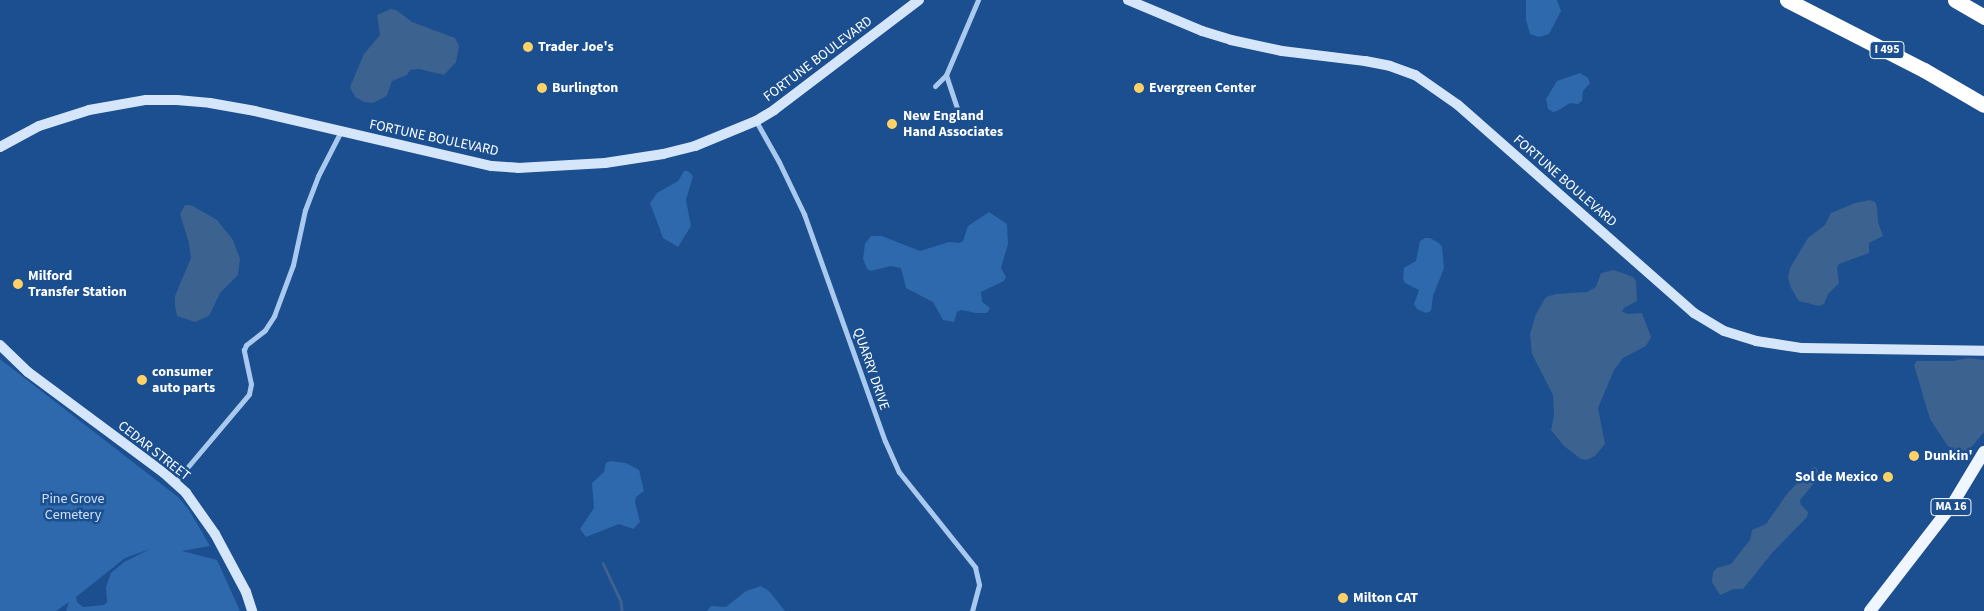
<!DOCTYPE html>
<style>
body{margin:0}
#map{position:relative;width:1984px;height:611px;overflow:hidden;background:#1b4f8f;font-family:"Source Sans 3",sans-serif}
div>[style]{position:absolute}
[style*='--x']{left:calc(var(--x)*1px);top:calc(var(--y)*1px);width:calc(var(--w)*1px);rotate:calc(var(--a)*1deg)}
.green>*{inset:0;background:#2e69ad}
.water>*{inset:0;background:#3c6290}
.stream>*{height:2.5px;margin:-1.25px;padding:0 1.25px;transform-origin:1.25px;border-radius:1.25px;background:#3c6290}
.minor>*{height:5px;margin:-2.5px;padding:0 2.5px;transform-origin:2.5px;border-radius:2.5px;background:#a9c9ee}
.secondary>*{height:10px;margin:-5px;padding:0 5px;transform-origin:5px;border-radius:5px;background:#d6e6fa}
.primary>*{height:12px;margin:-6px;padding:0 6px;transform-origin:6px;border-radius:6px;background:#f0f6ff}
.motorway>*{height:15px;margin:-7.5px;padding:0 7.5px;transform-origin:7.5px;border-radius:7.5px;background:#fff}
.dots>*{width:14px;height:14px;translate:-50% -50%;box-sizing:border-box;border:2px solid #1b4f8f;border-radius:50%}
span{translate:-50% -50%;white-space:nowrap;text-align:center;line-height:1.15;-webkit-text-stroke:5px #1b4f8f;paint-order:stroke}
.shield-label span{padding:1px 4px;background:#1b4f8f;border:1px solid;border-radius:4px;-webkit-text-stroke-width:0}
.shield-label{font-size:12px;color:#fff;font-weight:700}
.poi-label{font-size:14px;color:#fff;font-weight:700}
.left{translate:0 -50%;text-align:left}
.right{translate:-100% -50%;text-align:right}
.street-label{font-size:14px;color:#fff}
.park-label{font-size:14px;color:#cfe3fa}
</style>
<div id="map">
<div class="green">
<div style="clip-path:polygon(1526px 0,1557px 0,1561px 11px,1549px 34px,1539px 37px,1530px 34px,1526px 20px)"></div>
<div style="clip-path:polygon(1580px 73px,1588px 78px,1590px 83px,1583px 91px,1582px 101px,1578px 104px,1570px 103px,1557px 111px,1553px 112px,1548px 109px,1546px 99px,1557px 81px)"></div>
<div style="clip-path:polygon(684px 171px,688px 171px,693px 176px,686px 200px,691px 226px,678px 247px,663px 238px,650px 203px,657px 193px,678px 181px)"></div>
<div style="clip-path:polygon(989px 212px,1007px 224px,1008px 244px,1001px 268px,1006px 277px,1004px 281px,981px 292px,982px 302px,990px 308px,987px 313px,976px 313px,961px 310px,957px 312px,954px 322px,943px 320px,933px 302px,906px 288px,901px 268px,891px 266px,871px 271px,867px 269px,863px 259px,865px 244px,871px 236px,882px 236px,920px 251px,949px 242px,960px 243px,963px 241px,968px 226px)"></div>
<div style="clip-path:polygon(1425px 238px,1430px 238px,1439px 243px,1442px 247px,1444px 268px,1433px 296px,1431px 311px,1426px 313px,1417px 309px,1414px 304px,1419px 290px,1405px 283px,1403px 279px,1404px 268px,1416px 261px,1420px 241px)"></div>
<div style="clip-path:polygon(evenodd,0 359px,178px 497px,189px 510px,210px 546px,182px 551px,217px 560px,240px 611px,66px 611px,69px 602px,56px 611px,0 611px,0 359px,150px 549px,124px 562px,111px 573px,106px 587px,107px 602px,104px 605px,83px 607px,77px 602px,76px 597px,125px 558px,150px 549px)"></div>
<div style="clip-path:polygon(610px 461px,626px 463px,639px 470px,644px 491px,636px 497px,635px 502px,640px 522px,633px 529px,619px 524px,586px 537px,580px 529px,594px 508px,592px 483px,604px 472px,606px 463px)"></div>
<div style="clip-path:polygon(761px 586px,769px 591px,785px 611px,707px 611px,711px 606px,726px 607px,746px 591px)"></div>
</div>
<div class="water">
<div style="clip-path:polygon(391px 9px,396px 10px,412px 22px,455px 38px,459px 46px,456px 62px,444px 75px,419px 69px,410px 70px,407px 75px,392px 81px,387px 95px,383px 98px,373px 103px,364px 102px,355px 97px,350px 87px,364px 54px,380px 35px,377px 15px)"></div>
<div style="clip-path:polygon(1870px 200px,1875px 202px,1877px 207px,1878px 222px,1883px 236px,1869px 243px,1869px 253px,1839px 264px,1837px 268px,1839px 283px,1828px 294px,1824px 304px,1819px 306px,1799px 301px,1791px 288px,1788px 278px,1790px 268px,1808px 238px,1825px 225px,1831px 213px,1855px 203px)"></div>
<div style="clip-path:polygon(185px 205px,191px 205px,217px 220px,233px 240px,240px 259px,238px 275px,220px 293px,209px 316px,195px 322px,177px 316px,175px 306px,175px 296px,191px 258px,189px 243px,180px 214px)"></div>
<div style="clip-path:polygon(1614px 270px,1633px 277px,1636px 281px,1637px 301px,1624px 308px,1622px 311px,1627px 314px,1642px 313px,1651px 337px,1646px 346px,1623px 358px,1614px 370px,1598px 408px,1605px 444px,1595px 456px,1586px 460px,1581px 459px,1564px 446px,1551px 430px,1554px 415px,1553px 395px,1532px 354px,1530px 334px,1536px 314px,1546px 297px,1556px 294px,1587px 292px,1596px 287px,1601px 273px)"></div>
<div style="clip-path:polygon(1968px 358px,1984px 360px,1984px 432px,1969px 450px,1959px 452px,1954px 451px,1947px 445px,1930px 419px,1914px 365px,1917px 361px,1953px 361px)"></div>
<div style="clip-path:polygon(1816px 467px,1820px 476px,1800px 500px,1801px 505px,1808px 512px,1807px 517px,1772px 553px,1743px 589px,1734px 589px,1720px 595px,1712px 582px,1713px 572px,1717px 568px,1731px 564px,1750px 540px,1752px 530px,1766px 524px,1787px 494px,1811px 468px)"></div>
</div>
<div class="stream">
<div style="--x:603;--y:563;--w:42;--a:64.7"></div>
<div style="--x:621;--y:601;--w:10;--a:84"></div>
</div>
<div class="minor">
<div style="--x:946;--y:75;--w:82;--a:-66.9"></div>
<div style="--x:935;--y:86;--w:16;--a:-45"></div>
<div style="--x:946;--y:75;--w:44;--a:71.6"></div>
<div style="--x:756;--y:121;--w:47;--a:60.7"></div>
<div style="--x:779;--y:162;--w:58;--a:64.3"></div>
<div style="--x:804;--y:214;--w:241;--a:70.4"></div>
<div style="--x:885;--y:441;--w:34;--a:66"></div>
<div style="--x:899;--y:472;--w:122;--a:51.3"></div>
<div style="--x:975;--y:567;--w:18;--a:77"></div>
<div style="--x:979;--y:585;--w:27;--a:105"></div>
<div style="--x:175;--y:482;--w:115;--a:-49.9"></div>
<div style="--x:249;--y:394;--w:10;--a:-79"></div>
<div style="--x:251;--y:384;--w:35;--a:-102"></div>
<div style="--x:244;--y:350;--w:5;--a:-68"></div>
<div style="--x:246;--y:345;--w:24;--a:-38"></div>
<div style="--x:265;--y:330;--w:17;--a:-57"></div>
<div style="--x:274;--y:316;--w:54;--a:-69.6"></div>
<div style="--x:293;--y:265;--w:56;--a:-77.7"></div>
<div style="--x:305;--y:210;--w:36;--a:-69"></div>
<div style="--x:318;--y:176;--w:51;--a:-62.9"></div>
</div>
<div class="secondary">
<div style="--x:1128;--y:0;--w:80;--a:22.7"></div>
<div style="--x:1202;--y:31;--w:30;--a:17"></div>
<div style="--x:1231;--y:40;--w:52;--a:12.2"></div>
<div style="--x:1282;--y:51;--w:84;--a:6.9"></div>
<div style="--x:1365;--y:61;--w:25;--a:11"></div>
<div style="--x:1390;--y:66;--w:27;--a:20"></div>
<div style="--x:1415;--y:75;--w:52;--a:34.9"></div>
<div style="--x:1458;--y:105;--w:315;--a:41.4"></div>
<div style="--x:1694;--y:313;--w:35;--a:31"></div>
<div style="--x:1724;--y:331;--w:34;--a:17"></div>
<div style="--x:1756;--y:341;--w:47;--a:8.7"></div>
<div style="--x:1802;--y:348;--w:182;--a:0.9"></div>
<div style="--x:0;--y:147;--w:44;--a:-28.3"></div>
<div style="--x:39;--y:126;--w:52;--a:-17.7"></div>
<div style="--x:89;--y:110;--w:58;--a:-10"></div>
<div style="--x:146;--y:100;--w:31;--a:0"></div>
<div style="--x:177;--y:100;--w:33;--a:5"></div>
<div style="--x:210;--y:103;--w:46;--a:10.1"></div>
<div style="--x:255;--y:111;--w:243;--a:13.1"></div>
<div style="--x:492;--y:166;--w:26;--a:4"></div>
<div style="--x:518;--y:168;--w:87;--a:-3.3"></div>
<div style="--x:605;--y:163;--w:59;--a:-8.8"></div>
<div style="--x:663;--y:154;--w:33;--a:-14"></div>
<div style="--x:695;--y:146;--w:66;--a:-22.3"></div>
<div style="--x:756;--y:121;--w:21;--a:-31"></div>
<div style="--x:774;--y:110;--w:182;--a:-37.2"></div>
<div style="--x:0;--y:345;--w:39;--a:44"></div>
<div style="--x:28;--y:372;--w:169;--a:36.6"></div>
<div style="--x:164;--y:473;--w:30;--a:42"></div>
<div style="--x:186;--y:493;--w:50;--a:54.7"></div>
<div style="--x:215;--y:534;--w:66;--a:61.9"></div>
<div style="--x:246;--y:592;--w:20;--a:72"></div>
</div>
<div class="primary">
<div style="--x:1870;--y:611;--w:134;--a:-52.3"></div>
<div style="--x:1952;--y:505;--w:62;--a:-58.9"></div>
</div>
<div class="motorway">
<div style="--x:1787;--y:0;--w:154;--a:27.1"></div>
<div style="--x:1924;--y:70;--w:69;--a:30.3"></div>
<div style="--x:1955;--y:0;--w:34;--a:30"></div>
</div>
<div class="dots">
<div style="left:528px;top:47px;background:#ffd166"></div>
<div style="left:542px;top:88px;background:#ffd166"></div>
<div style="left:1139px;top:88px;background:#ffd166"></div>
<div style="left:892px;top:124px;background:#ffd166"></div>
<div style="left:18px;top:284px;background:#ffd166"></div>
<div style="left:142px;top:380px;background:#ffd166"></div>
<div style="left:1914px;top:456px;background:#ffd166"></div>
<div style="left:1888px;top:477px;background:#ffd166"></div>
<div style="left:1343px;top:598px;background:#ffd166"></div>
</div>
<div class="shield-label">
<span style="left:1887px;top:50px">I 495</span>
<span style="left:1951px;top:507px">MA 16</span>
</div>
<div class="poi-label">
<span class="left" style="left:538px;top:47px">Trader Joe's</span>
<span class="left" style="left:552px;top:88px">Burlington</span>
<span class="left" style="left:1149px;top:88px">Evergreen Center</span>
<span class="left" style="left:903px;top:124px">New England<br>Hand Associates</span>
<span class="left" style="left:28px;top:284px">Milford<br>Transfer Station</span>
<span class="left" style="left:152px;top:380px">consumer<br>auto parts</span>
<span class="left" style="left:1924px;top:456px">Dunkin'</span>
<span class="right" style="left:1878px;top:477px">Sol de Mexico</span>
<span class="left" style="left:1353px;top:598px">Milton CAT</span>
</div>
<div class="street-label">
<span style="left:818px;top:59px;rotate:-37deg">FORTUNE BOULEVARD</span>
<span style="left:434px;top:138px;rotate:12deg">FORTUNE BOULEVARD</span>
<span style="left:1565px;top:181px;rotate:41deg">FORTUNE BOULEVARD</span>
<span style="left:871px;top:369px;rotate:71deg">QUARRY DRIVE</span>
<span style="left:154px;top:451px;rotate:38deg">CEDAR STREET</span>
</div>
<div class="park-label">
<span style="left:73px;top:507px">Pine Grove<br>Cemetery</span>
</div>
</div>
